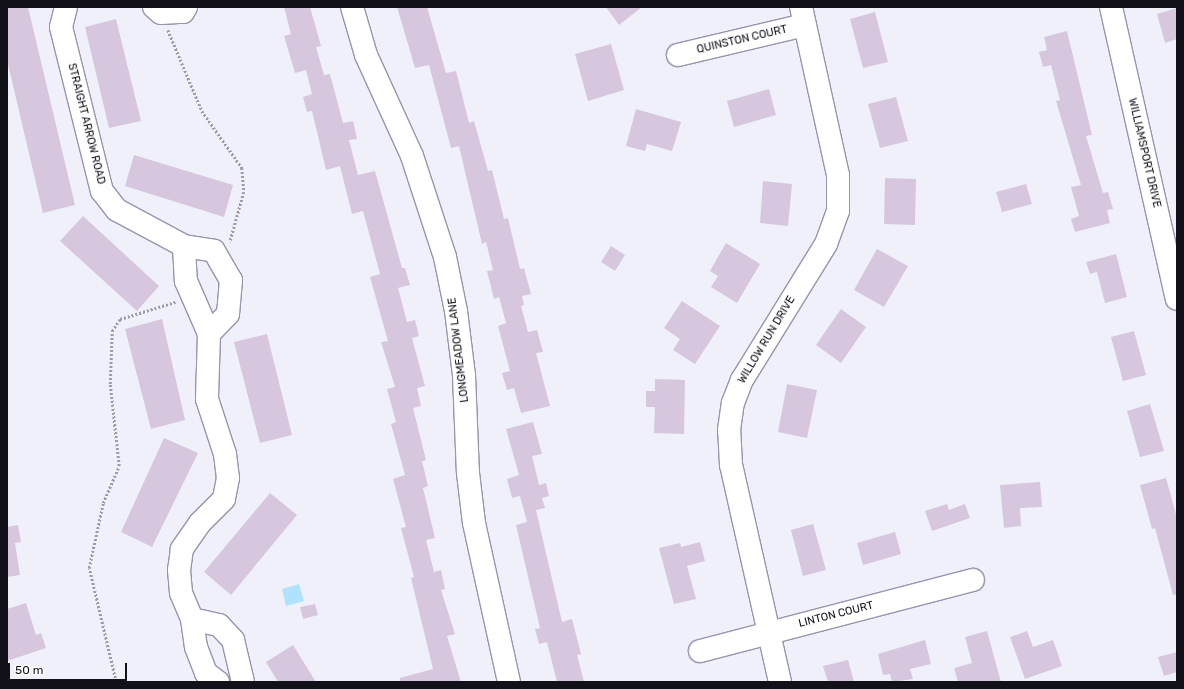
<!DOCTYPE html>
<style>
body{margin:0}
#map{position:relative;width:1184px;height:689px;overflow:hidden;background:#f0f0fa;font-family:Rubik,sans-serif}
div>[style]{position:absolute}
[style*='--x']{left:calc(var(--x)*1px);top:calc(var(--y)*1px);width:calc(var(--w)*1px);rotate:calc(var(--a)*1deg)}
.water>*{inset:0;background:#b1e2fc}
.building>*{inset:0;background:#d6c7de}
.path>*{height:2.5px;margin-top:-1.25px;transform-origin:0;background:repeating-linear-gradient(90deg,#9c9ca5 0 2px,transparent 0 4px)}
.roads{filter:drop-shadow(1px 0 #9695ad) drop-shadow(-1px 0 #9695ad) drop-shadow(0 1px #9695ad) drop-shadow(0 -1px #9695ad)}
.minor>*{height:22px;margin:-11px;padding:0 11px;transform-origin:11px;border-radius:11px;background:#fff}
span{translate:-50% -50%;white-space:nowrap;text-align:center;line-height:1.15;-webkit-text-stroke:3.5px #fefefe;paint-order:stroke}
.street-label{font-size:11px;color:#12111a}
.frame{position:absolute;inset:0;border:8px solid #12111a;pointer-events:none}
.scale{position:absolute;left:8px;top:663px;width:119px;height:18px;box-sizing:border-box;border:2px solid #12111a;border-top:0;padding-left:5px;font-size:12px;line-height:14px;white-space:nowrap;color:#12111a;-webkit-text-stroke:3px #fefefe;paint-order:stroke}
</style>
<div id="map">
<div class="water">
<div style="clip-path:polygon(299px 584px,304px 601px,286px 606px,282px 589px)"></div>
</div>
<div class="building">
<div style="clip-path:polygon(7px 7px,28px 7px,75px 205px,43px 213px,7px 60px)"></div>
<div style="clip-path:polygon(284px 7px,310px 7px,321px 46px,316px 47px,324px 75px,330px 74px,343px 123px,353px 121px,357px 139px,349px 140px,358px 175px,375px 171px,402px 268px,405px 268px,410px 285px,398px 288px,407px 322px,415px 320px,419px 336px,412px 338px,425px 386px,417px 388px,421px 406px,413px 408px,426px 460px,422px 461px,428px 486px,423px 488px,435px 538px,426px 540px,434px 572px,441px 570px,445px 589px,441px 590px,455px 634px,447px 636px,461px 682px,400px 682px,400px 678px,433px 669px,411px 578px,414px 577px,401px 528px,406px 527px,393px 479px,405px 475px,391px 424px,396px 422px,387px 389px,395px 387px,381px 342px,388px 341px,370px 277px,380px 274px,363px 211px,352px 214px,340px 166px,326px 170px,312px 111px,307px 112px,303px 97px,312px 94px,306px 70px,295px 73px,284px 36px,291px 34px)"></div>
<div style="clip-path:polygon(397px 7px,427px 7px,446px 73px,456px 71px,469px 123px,474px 121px,488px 171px,492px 170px,504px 219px,508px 218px,520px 269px,524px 268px,531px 294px,522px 296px,524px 305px,521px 306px,528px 332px,537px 330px,543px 352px,536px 353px,550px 406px,521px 413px,514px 388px,507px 390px,502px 373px,510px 371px,498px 326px,506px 323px,499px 297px,494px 299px,487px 271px,493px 270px,486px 242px,482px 244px,459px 146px,451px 148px,429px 65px,415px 68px)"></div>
<div style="clip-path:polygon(606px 7px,642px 7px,619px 25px)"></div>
<div style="clip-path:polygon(1177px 8px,1177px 39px,1165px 43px,1157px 14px)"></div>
<div style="clip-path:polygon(875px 12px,888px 62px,863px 68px,850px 19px)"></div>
<div style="clip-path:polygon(116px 19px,141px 121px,109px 128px,85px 27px)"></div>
<div style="clip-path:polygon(1067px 31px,1092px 135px,1086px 136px,1103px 193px,1108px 192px,1113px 209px,1107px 210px,1110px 223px,1075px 232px,1071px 219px,1079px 216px,1071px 187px,1081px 185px,1056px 101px,1060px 100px,1051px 65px,1043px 67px,1039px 52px,1047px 50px,1044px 37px)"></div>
<div style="clip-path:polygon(611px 44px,624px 90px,588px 101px,575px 54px)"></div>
<div style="clip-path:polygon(769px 89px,776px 115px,734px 127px,727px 101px)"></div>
<div style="clip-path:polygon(896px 97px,908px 141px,880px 148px,868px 104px)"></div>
<div style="clip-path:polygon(636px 109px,681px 122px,672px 151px,647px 144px,645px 151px,626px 146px)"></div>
<div style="clip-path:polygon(134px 155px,233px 185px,224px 217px,125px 186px)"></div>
<div style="clip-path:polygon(885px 178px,916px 179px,915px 225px,884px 224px)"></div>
<div style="clip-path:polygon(763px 181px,792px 184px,788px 226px,760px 223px)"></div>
<div style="clip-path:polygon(1026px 184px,1032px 204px,1002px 212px,996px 192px)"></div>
<div style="clip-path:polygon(83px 216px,159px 286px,137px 311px,60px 241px)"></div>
<div style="clip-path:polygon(726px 243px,760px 264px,737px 303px,711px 287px,718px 276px,710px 271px)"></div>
<div style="clip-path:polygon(611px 246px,625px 255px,615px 271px,601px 262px)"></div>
<div style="clip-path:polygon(877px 249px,908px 266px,884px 307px,854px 290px)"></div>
<div style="clip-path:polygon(1116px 254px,1127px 297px,1105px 303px,1097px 272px,1090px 274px,1086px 262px)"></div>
<div style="clip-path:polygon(682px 301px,720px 326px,695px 364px,673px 350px,680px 339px,664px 328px)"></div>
<div style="clip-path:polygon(841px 309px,866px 327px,841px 363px,816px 345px)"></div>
<div style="clip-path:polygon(162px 319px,185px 420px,151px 429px,125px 329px)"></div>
<div style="clip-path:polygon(1134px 331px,1146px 375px,1123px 381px,1111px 337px)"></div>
<div style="clip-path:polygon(267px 334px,292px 435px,260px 443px,234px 342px)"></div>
<div style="clip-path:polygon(655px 379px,685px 380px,684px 434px,654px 433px,655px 407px,646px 407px,646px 391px,655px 391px)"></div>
<div style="clip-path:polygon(787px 384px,817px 390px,807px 438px,778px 432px)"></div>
<div style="clip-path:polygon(1150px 404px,1164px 451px,1140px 457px,1127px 411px)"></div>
<div style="clip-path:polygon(533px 422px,542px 454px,532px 456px,539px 485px,546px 483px,549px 496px,542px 498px,545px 508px,536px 510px,562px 622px,572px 619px,581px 654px,577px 655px,584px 682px,557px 682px,547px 642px,539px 644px,535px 629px,540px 628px,516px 525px,527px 522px,520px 496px,512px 498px,507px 479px,519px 475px,506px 429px)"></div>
<div style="clip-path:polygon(164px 438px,198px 453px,152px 547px,121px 532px)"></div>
<div style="clip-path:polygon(1166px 478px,1177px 518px,1177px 594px,1173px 595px,1155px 528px,1152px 529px,1140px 485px)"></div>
<div style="clip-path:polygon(1040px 482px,1042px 507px,1020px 508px,1021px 526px,1004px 528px,1000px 485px)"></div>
<div style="clip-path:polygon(270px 493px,297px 515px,231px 595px,204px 572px)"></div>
<div style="clip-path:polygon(947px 504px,949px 510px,965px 504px,970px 518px,932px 531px,925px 511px)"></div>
<div style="clip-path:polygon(813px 524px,826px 570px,803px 576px,791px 530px)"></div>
<div style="clip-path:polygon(18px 525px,21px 542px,15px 543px,20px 575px,7px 577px,7px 527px)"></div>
<div style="clip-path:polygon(895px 532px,901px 554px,863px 565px,857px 543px)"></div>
<div style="clip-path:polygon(700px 542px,705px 561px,687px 566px,696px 599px,674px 604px,659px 548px,680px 543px,681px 547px)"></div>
<div style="clip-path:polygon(26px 603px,36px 635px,41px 633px,46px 648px,7px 661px,7px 609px)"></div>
<div style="clip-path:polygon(315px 604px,318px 615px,303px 619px,300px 607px)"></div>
<div style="clip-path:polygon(987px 631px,1001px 682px,958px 682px,954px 668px,972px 663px,965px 637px)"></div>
<div style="clip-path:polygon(1027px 631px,1033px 647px,1053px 640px,1062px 666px,1025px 679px,1010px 637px)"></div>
<div style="clip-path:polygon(925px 640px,931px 664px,910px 669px,913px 679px,892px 682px,890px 674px,883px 675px,878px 654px)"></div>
<div style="clip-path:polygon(293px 645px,316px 682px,278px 682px,266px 662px)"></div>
<div style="clip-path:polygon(1177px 652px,1177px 672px,1164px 676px,1158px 657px)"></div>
<div style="clip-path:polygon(848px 660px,854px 682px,828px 682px,823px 666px)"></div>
</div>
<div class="path">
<div style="--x:168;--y:30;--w:88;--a:67.2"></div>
<div style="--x:202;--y:111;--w:70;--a:54.9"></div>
<div style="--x:242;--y:168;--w:24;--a:85"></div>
<div style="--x:244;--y:192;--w:52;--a:105.6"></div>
<div style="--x:116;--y:682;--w:117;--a:-103.3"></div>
<div style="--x:89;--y:568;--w:66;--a:-77.8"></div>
<div style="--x:103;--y:503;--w:40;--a:-66.6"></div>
<div style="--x:119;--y:466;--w:82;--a:-96.3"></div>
<div style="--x:110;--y:384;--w:53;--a:-87.8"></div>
<div style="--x:112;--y:331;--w:14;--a:-56"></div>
<div style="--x:120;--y:319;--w:58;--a:-17.2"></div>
</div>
<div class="roads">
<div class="minor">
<div style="--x:66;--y:7;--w:21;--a:104"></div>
<div style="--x:61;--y:27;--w:169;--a:76"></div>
<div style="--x:102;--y:191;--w:24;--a:52"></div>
<div style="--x:117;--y:210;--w:76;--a:28.2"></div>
<div style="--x:184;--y:246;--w:30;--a:9"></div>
<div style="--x:214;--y:251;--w:34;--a:60"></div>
<div style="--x:231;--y:280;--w:34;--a:95"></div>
<div style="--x:228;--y:314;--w:28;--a:134"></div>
<div style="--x:154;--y:7;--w:9;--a:41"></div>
<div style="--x:161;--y:13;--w:22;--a:-3"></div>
<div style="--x:183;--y:12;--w:6;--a:-59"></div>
<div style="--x:352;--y:7;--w:50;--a:73.7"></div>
<div style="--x:366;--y:55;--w:111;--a:65.5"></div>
<div style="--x:412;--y:156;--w:106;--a:71.9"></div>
<div style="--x:445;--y:257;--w:55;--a:78.5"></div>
<div style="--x:456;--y:311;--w:64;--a:82.9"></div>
<div style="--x:464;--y:375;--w:98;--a:87.7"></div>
<div style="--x:468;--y:473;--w:50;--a:83.2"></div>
<div style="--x:474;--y:523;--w:163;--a:77.6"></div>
<div style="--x:1111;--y:7;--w:299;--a:77.3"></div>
<div style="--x:678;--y:55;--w:130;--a:-13.3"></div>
<div style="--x:184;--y:246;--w:35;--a:87"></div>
<div style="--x:186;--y:281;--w:58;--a:66.5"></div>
<div style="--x:209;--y:334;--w:65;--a:91.8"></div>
<div style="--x:207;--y:399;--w:58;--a:71.9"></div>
<div style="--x:225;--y:454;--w:24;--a:83"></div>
<div style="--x:228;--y:478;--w:21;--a:101"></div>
<div style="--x:224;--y:499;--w:34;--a:135"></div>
<div style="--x:200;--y:523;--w:32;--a:125"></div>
<div style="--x:182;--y:549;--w:21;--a:98"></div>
<div style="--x:179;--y:570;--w:23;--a:85"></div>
<div style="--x:181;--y:593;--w:28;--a:67"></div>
<div style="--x:192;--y:619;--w:28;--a:82"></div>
<div style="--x:196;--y:647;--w:28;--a:69"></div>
<div style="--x:206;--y:673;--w:15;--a:37"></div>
<div style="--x:192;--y:619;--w:28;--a:13"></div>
<div style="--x:219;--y:625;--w:21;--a:47"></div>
<div style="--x:233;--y:640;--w:43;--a:76.6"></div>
<div style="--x:700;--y:651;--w:282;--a:-14.6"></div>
<div style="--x:780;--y:682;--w:222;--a:-102.7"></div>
<div style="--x:731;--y:465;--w:35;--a:-93"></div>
<div style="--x:729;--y:430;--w:27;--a:-82"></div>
<div style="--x:733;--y:403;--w:25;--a:-69"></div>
<div style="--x:742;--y:380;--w:160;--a:-58.3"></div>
<div style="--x:826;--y:244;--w:35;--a:-70"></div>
<div style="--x:838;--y:211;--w:36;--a:-90"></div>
<div style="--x:838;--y:175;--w:172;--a:-102.4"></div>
</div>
</div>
<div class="street-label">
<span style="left:742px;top:40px;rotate:-13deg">QUINSTON COURT</span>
<span style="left:86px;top:124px;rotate:76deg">STRAIGHT ARROW ROAD</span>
<span style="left:1144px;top:153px;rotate:77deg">WILLIAMSPORT DRIVE</span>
<span style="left:767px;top:340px;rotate:-59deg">WILLOW RUN DRIVE</span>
<span style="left:459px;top:350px;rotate:-97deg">LONGMEADOW LANE</span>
<span style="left:836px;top:615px;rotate:-14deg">LINTON COURT</span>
</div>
<div class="frame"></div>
<div class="scale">50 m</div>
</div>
